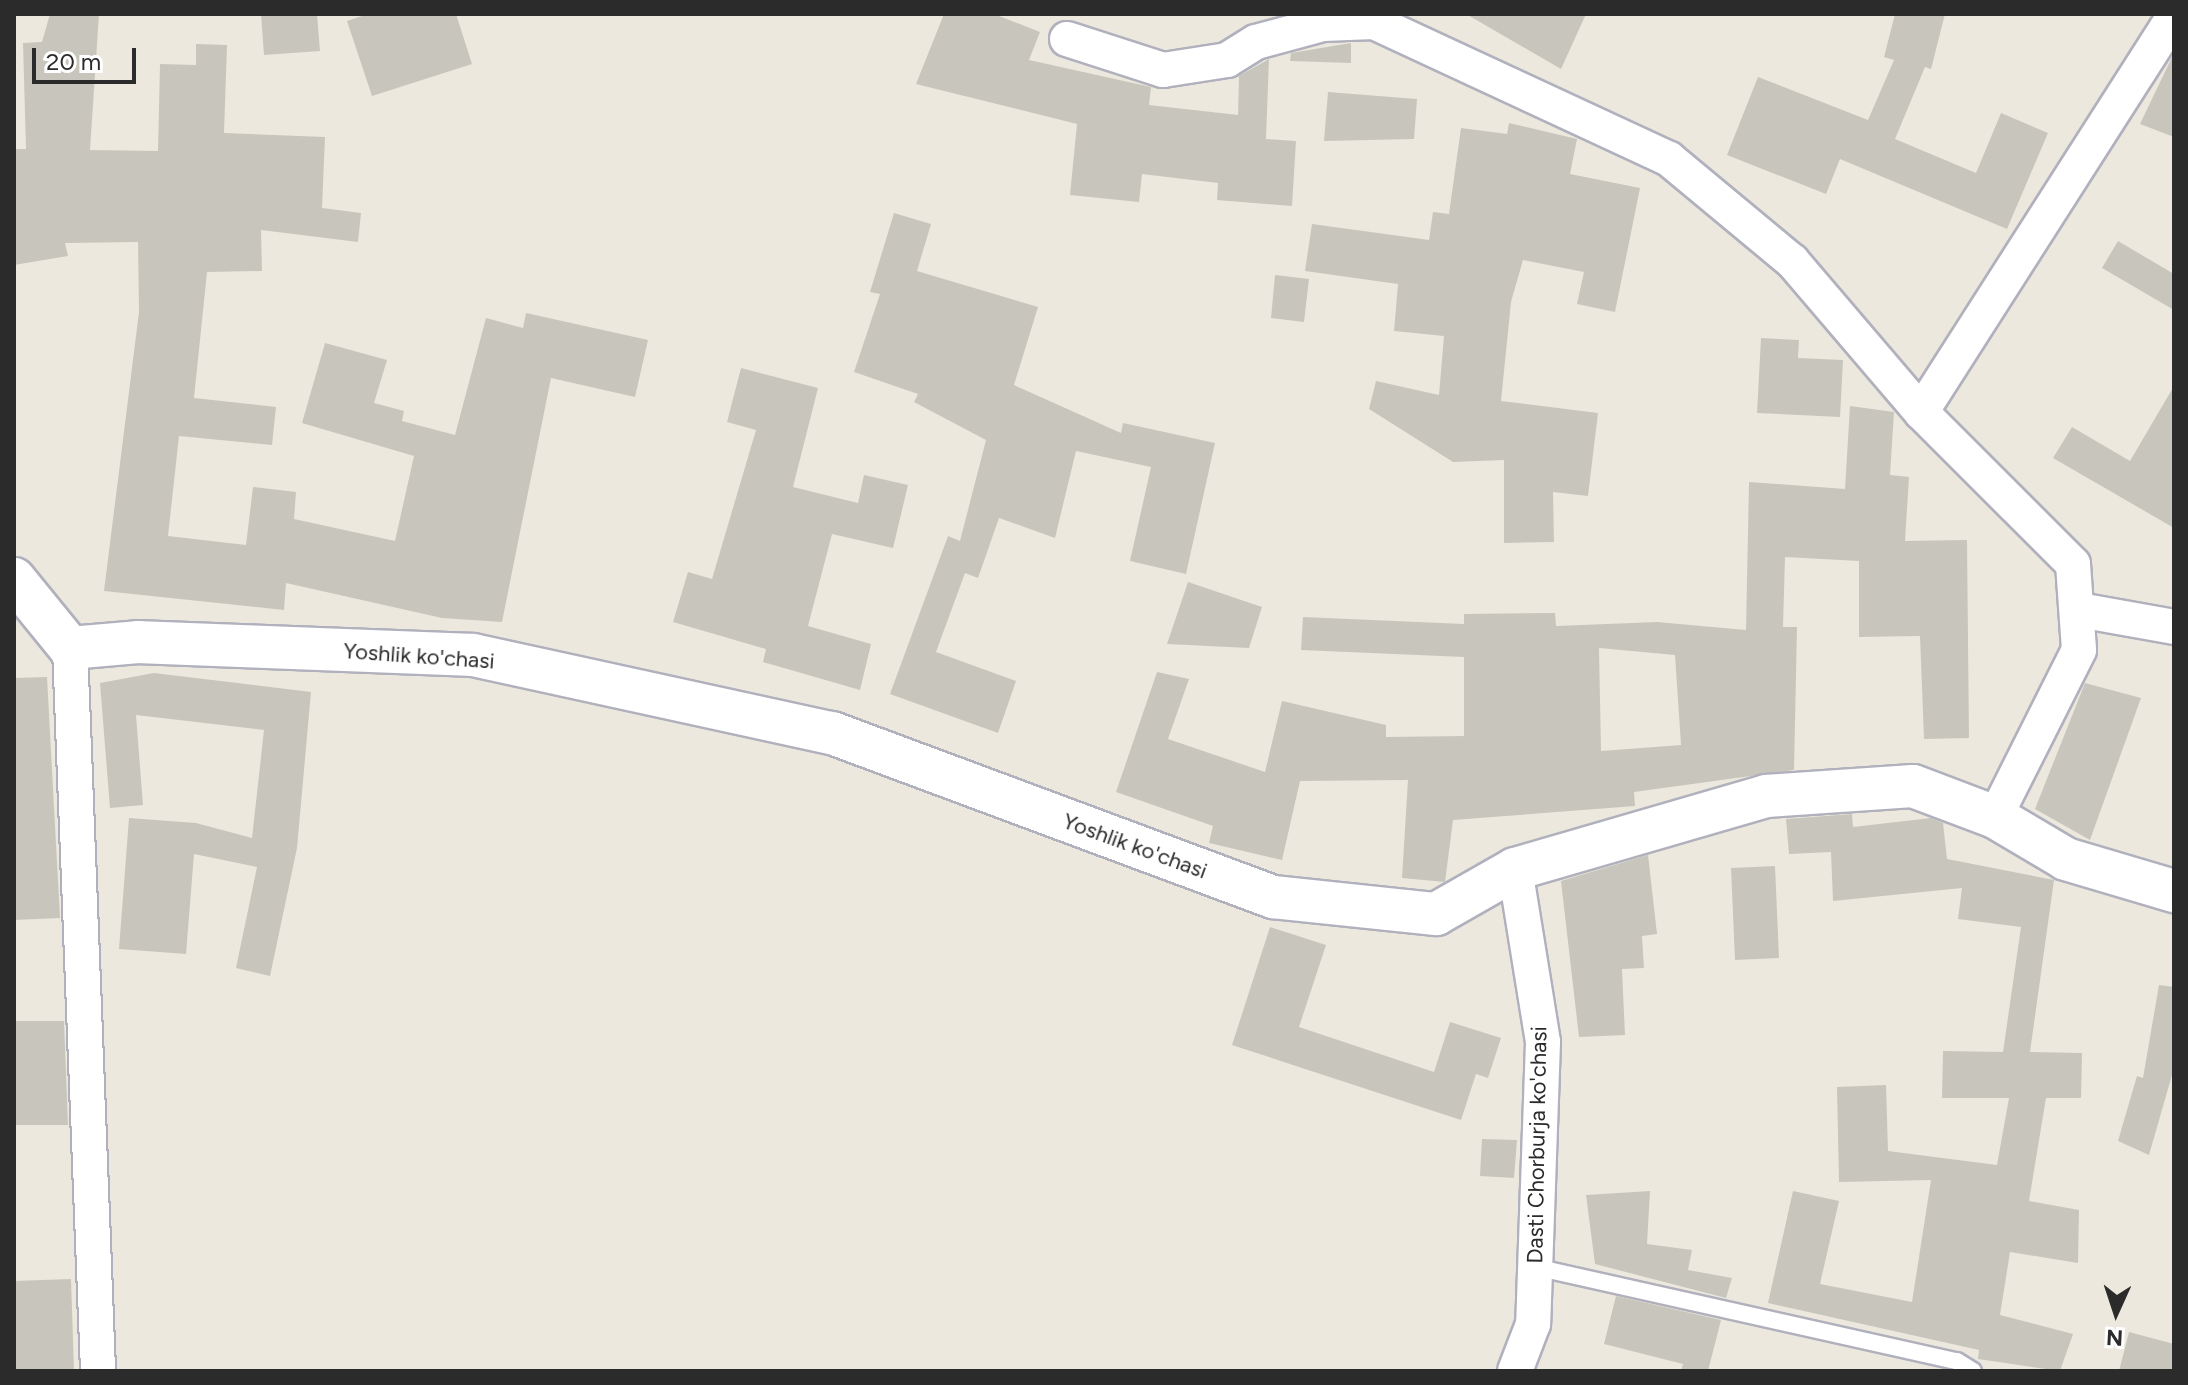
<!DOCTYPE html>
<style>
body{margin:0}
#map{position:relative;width:2188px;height:1385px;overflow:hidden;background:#ece8dd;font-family:Figtree,sans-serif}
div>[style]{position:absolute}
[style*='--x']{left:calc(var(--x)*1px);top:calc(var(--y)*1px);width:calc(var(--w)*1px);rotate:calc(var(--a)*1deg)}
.building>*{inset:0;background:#c8c6bc}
.roads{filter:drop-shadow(2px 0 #b1b1be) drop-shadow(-2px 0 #b1b1be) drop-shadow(0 2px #b1b1be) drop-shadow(0 -2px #b1b1be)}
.service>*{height:16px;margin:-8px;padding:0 8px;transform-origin:8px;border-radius:8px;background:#fff}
.minor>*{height:34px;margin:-17px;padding:0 17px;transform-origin:17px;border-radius:17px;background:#fff}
.tertiary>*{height:42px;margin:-21px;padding:0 21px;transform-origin:21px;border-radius:21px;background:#fff}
span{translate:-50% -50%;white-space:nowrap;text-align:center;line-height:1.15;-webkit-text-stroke:6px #fff;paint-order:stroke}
.street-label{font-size:22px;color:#2b2b2b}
.frame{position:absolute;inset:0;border:16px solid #2b2b2b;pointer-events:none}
.north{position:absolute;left:2076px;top:1273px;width:80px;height:80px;-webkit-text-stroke:6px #fff;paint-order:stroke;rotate:183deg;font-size:22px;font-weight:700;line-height:32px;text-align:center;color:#2b2b2b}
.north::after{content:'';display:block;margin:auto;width:28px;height:36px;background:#2b2b2b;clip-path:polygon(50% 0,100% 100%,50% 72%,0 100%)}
.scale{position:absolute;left:32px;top:48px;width:104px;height:36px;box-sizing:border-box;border:4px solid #2b2b2b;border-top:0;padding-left:10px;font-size:24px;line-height:28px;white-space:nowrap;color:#2b2b2b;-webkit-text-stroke:6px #fff;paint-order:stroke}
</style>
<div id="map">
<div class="building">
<div style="clip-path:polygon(50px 14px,99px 14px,90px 150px,158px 151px,160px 64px,196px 65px,196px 44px,227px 45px,224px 133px,325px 137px,322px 208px,361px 213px,358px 242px,261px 230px,262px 271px,207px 272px,194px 398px,276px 407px,272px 445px,179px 436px,168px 536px,246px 545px,253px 487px,296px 492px,294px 519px,395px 541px,414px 456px,302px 423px,325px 343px,387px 360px,374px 403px,404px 411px,402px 421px,455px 435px,486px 318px,523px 328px,526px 313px,648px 340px,635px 397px,551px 378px,502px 622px,442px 618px,286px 583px,284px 610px,104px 591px,139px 312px,138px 242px,65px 243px,68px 256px,14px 265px,14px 149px,26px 149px,23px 43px,42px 42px)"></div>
<div style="clip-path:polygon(261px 14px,317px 14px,320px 51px,264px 55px)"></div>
<div style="clip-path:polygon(368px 14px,456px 14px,472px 64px,372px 96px,347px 21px)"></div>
<div style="clip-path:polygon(944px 14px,994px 14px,1040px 32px,1029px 60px,1151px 87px,1149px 105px,1238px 115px,1239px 76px,1269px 59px,1266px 139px,1296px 141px,1292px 206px,1217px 200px,1218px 183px,1142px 174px,1139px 202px,1070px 195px,1077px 124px,916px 84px)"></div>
<div style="clip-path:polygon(1466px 14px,1586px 14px,1561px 69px)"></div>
<div style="clip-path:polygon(1895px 14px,1945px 14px,1931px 69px,1925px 67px,1895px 139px,1976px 173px,2001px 113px,2048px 133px,2007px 229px,1840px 159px,1826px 194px,1727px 155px,1758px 77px,1868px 120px,1894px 60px,1884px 57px)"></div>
<div style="clip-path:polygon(1351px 43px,1351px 63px,1290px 61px,1291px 53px)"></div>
<div style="clip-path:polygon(2174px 53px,2174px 137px,2140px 124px)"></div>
<div style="clip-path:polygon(1328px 92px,1417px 99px,1414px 139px,1324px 141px)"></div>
<div style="clip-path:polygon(1509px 123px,1577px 139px,1570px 174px,1640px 188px,1615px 312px,1577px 304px,1584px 272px,1523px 260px,1511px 302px,1501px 401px,1598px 413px,1588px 496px,1553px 492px,1554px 542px,1504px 543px,1504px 460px,1453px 462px,1369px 409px,1376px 381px,1439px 395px,1444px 336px,1394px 331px,1398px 284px,1305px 271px,1312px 224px,1429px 240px,1433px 212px,1449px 214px,1461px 128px,1507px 134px)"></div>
<div style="clip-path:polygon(894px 213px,931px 224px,917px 271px,1038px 307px,1014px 385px,1121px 433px,1123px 423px,1215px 443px,1186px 574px,1130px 561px,1151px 467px,1076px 451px,1055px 538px,999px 518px,978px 578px,965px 573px,936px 652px,1016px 681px,998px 733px,890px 694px,948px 536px,960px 541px,986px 440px,914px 402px,918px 394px,854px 372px,880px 294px,870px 292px)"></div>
<div style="clip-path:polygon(2118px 241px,2174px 274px,2174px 310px,2102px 268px)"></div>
<div style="clip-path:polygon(1275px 275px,1309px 279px,1304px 322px,1271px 318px)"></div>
<div style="clip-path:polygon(1761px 338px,1799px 340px,1798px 358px,1843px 360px,1840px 417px,1757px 413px)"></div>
<div style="clip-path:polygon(741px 368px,818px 388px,793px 487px,858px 503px,864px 475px,908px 485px,893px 548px,832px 534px,808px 626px,871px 644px,860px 690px,763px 662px,766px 649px,673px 622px,688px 572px,712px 579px,756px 430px,727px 422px)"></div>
<div style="clip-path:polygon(2174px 386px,2174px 528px,2053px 458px,2072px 427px,2130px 461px)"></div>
<div style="clip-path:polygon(evenodd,1850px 406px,1894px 412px,1890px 475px,1909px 477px,1905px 541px,1967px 540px,1969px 738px,1924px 739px,1920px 636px,1859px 637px,1859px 561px,1785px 557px,1783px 627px,1797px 627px,1794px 770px,1634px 792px,1635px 806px,1453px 820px,1445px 882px,1402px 878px,1408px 780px,1300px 781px,1282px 860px,1209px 843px,1213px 826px,1116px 792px,1157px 672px,1189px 679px,1168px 739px,1265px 772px,1282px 701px,1386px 725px,1386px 737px,1464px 736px,1464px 657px,1301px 650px,1303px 617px,1464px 624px,1464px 614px,1555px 613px,1556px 626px,1657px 622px,1746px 630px,1749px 482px,1845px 489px,1850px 406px,1599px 648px,1675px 655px,1681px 745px,1601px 751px,1599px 648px)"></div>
<div style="clip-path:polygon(1188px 582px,1262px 607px,1249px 648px,1167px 644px)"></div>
<div style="clip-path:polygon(154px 673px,311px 692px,297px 848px,270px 976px,236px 968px,257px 867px,194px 854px,186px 954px,119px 949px,129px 818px,196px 823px,252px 838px,264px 730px,136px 715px,143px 805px,110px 808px,100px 683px)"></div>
<div style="clip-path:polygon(47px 677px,60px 918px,14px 920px,14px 678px)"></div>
<div style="clip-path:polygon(2085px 683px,2141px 698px,2090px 840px,2035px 809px)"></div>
<div style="clip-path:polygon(1852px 814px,1853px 827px,1931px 818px,1943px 823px,1947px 859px,2054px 880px,2030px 1052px,2082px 1053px,2081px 1098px,2046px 1098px,2029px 1201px,2079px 1210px,2078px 1263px,2010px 1252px,2000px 1315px,2073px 1334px,2060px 1371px,1978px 1359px,1979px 1350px,1768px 1303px,1793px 1191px,1839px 1201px,1820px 1284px,1912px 1302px,1931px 1180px,1839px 1182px,1837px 1087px,1886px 1085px,1888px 1151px,1997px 1165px,2009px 1098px,1942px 1098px,1943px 1051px,2003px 1052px,2021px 927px,1958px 919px,1962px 888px,1833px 901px,1831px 852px,1789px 854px,1786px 819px)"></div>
<div style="clip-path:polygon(1648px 855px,1657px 934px,1642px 936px,1644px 968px,1622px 969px,1625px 1035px,1579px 1037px,1561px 881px)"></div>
<div style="clip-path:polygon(1775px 866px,1779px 958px,1735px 960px,1731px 868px)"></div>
<div style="clip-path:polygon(1270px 927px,1326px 945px,1299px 1027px,1434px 1072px,1450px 1022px,1501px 1038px,1488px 1078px,1476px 1074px,1461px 1120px,1232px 1045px)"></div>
<div style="clip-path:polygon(2159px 985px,2174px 987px,2174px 1068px,2149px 1155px,2118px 1141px,2137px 1076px,2143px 1078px)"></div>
<div style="clip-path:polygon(14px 1021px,64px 1021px,68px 1125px,14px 1125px)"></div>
<div style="clip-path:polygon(1482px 1139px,1517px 1140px,1514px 1178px,1480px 1176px)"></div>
<div style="clip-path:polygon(1650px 1191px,1647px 1244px,1692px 1250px,1688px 1270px,1732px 1278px,1726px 1298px,1595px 1264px,1586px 1195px)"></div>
<div style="clip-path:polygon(71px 1279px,74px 1371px,14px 1371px,14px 1281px)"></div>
<div style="clip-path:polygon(1616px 1296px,1721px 1320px,1708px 1371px,1681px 1371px,1683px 1364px,1604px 1344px)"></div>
<div style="clip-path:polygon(2129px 1332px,2174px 1344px,2174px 1371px,2119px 1371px)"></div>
</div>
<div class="roads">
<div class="service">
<div style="--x:1535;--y:1267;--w:432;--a:12.6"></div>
<div style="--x:1957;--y:1361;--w:19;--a:32"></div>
</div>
<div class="minor">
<div style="--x:1067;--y:39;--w:101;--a:17.9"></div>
<div style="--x:1163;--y:70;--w:65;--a:-8.9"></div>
<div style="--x:1227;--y:60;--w:34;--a:-32"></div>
<div style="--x:1256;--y:42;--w:69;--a:-15"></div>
<div style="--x:1323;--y:24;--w:51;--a:-2.2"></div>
<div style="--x:1374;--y:22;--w:325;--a:24.9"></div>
<div style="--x:1669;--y:159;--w:160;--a:39.7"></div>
<div style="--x:1792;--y:261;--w:199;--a:49.5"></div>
<div style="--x:1921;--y:412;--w:215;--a:45"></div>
<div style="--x:2073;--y:564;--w:86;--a:86"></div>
<div style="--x:2079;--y:650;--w:187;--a:116.7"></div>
<div style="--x:1921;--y:412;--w:470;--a:-57.4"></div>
<div style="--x:2079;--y:610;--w:97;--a:10.1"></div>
<div style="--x:70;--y:648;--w:724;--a:87.78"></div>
<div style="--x:1515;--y:869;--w:175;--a:80.8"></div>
<div style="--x:1543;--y:1042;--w:282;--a:92"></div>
<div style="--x:1533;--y:1324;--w:50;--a:111"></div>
</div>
<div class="tertiary">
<div style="--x:14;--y:579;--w:89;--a:50.9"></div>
<div style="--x:70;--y:648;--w:68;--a:-5"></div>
<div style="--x:138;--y:642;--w:335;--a:2.2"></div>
<div style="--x:473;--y:655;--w:367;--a:12.3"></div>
<div style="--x:832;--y:733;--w:471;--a:20.4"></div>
<div style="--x:1273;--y:897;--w:164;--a:6"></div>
<div style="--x:1436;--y:914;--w:91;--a:-29.7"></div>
<div style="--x:1515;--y:869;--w:261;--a:-16.2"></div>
<div style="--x:1766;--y:796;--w:147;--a:-3.9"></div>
<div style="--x:1913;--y:786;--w:88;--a:20.7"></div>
<div style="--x:1995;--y:817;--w:82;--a:30.6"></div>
<div style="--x:2066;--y:859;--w:113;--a:16.5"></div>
</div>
</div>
<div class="street-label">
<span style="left:419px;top:656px;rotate:4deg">Yoshlik ko'chasi</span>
<span style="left:1135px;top:846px;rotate:20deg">Yoshlik ko'chasi</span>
<span style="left:1537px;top:1145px;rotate:-89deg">Dasti Chorburja ko'chasi</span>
</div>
<div class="frame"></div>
<div class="north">N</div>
<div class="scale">20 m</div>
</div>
